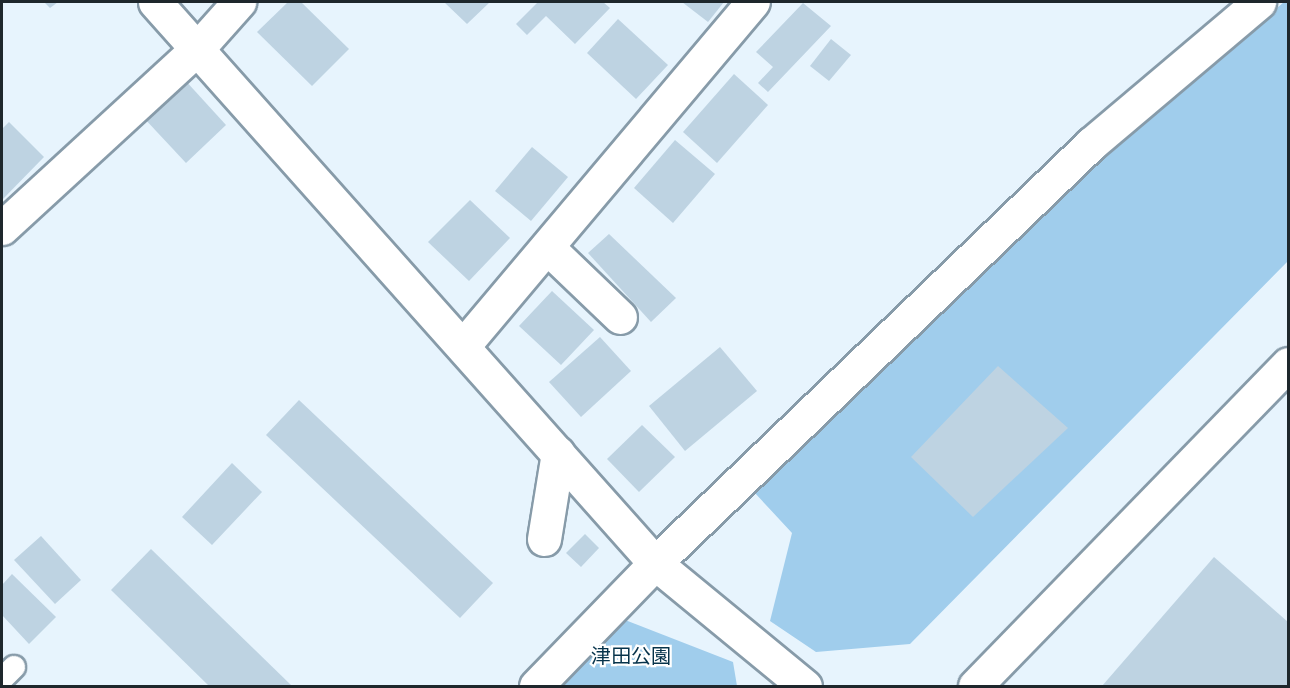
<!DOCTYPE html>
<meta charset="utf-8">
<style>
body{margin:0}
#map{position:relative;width:1290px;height:688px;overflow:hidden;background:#e7f4fd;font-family:"Exo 2","Noto Sans JP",sans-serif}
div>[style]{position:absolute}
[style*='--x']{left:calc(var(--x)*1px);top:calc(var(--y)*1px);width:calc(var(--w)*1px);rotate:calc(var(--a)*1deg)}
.green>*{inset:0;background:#a0cdec}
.building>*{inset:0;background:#bed3e2}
.roads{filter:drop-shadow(2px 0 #879ba9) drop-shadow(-2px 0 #879ba9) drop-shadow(0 2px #879ba9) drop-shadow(0 -2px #879ba9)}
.service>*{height:22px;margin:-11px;padding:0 11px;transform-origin:11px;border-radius:11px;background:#fff}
.minor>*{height:33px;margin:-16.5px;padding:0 16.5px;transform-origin:16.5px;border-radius:16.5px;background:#fff}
.tertiary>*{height:33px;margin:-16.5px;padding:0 16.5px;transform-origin:16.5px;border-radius:16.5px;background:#fff}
span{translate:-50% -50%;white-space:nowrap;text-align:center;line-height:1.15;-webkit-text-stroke:4.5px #fff;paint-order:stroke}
.park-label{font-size:20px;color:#06334b}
.frame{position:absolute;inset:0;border:3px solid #1e272c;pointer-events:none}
</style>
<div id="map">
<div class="green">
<div style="clip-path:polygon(1284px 2px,1288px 2px,1288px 261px,910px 644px,816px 652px,770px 621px,792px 533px,754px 492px,1096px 162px)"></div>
<div style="clip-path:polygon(620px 618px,733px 662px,737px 686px,553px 686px)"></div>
</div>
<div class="building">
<div style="clip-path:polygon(44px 2px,58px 2px,50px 8px)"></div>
<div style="clip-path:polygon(288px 2px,301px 2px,349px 49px,312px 86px,257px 32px)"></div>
<div style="clip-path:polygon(444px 2px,490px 2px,467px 24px)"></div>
<div style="clip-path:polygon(538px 2px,603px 2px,610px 8px,575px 44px,546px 16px,527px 35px,516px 24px)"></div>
<div style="clip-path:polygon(682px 2px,724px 2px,708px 22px)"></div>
<div style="clip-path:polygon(803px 3px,831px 26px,768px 92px,758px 83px,773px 67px,756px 52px)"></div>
<div style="clip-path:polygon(618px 19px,668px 65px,636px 99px,587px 53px)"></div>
<div style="clip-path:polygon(831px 39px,851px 55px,829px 81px,810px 66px)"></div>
<div style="clip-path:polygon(734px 74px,768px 105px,717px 163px,683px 132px)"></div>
<div style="clip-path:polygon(184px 79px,226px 125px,186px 163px,143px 117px)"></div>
<div style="clip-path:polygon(9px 122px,44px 157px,2px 200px,2px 129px)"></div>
<div style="clip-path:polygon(675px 140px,715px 174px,673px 223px,634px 188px)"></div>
<div style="clip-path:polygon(532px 147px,568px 177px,531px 221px,495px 191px)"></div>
<div style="clip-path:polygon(470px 200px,510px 238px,469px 281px,428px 242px)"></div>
<div style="clip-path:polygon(609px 234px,676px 298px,651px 322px,588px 253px)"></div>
<div style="clip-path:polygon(552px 291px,594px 330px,561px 365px,519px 326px)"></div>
<div style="clip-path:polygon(600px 337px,631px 371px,581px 417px,549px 382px)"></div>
<div style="clip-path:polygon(720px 347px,757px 391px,685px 451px,649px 406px)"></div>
<div style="clip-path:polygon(998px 366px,1068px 428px,973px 517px,911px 457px)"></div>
<div style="clip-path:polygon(299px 400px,493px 583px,460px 618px,266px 435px)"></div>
<div style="clip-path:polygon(642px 425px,675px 457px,639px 492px,607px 459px)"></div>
<div style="clip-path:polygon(232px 463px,262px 492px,212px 545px,182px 517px)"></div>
<div style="clip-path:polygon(585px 534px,599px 548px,581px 567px,566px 553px)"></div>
<div style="clip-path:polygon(41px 536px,81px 580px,55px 604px,14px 560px)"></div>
<div style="clip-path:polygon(151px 549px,292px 686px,209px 686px,111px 590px)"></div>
<div style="clip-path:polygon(1214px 557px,1288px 622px,1288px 686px,1102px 686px)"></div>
<div style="clip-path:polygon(12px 574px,56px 617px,29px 644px,2px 615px,2px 585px)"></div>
</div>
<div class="roads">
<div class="service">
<div style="--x:2;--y:679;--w:17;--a:-45"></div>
</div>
<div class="minor">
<div style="--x:155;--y:2;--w:751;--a:48.29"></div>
<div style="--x:655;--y:563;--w:194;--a:39.4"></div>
<div style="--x:2;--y:228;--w:266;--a:-42.6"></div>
<div style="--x:198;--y:48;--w:62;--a:-48.3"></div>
<div style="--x:547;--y:247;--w:101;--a:43.8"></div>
<div style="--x:463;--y:346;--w:450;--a:-49.9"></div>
<div style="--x:544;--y:539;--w:87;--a:-80.8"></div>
<div style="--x:536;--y:686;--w:171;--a:-45.9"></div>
<div style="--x:655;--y:563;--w:605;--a:-43.86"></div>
<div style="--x:1091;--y:144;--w:220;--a:-40.2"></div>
</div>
<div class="tertiary">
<div style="--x:975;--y:686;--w:449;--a:-45.8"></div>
</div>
</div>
<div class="park-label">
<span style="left:631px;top:655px">津田公園</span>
</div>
<div class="frame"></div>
</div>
